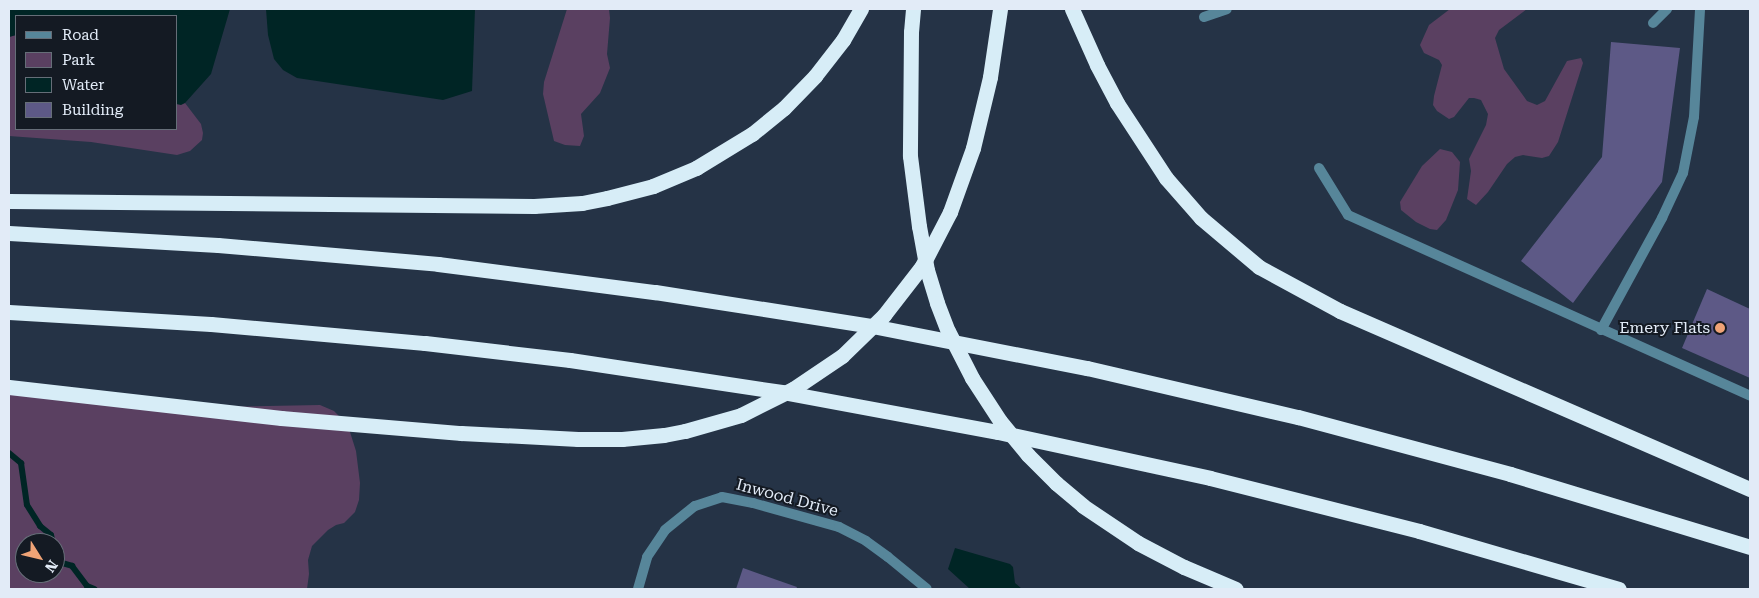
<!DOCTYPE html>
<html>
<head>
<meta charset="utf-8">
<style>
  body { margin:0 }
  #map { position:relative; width:1759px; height:598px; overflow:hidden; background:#253346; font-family:"Roboto Serif",serif }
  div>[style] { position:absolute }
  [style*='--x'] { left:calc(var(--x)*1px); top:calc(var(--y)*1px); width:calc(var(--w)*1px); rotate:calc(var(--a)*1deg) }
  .green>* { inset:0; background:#5a4061 }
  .water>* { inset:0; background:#002525 }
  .stream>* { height:6px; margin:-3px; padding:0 3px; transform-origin:3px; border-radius:3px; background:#002525 }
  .building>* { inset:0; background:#5d5986 }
  .lane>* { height:10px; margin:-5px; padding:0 5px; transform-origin:5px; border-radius:5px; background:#57869a }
  .street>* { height:10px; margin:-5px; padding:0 5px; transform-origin:5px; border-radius:5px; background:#57869a }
  .highway>* { height:15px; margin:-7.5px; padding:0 7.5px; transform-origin:7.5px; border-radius:7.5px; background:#d7edf7 }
  .highway-bridge>* { height:15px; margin:-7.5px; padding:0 7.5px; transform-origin:7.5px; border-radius:7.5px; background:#d7edf7 }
  .dots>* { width:14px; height:14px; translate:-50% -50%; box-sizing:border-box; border:2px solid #141a23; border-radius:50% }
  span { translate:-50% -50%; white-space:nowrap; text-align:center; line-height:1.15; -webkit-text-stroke:4px #141a23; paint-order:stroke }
  .poi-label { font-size:16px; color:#e2ebf7 }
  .right { translate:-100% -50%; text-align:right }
  .street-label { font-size:16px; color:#e2ebf7 }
  .frame { position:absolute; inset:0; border:10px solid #e2ebf7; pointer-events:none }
  .legend { position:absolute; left:15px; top:15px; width:162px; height:115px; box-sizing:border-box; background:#141a23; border:1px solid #666e78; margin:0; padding:6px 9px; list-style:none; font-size:15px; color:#e2ebf7 }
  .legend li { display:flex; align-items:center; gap:10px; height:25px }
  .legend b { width:25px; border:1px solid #666e78 }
  .north { position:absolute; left:15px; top:533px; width:50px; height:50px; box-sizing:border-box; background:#141a23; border:1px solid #666e78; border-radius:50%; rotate:126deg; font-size:14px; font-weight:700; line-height:20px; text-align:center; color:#e2ebf7 }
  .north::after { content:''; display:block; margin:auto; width:18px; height:22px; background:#efa376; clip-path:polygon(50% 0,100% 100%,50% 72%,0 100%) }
</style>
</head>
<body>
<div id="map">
  <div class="green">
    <div style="clip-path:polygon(567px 9px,609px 9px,610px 18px,607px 54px,610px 68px,600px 93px,581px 114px,584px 136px,580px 146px,565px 145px,554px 141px,543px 94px,544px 82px)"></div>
    <div style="clip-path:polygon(1450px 9px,1527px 9px,1499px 30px,1495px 38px,1504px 69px,1527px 101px,1537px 105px,1545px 101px,1567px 61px,1581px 58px,1583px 63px,1558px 142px,1549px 156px,1542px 158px,1523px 155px,1515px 157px,1507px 164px,1488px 192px,1476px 205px,1467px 199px,1471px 171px,1469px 159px,1486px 125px,1488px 114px,1481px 100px,1474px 98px,1469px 98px,1454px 117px,1449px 119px,1437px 111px,1433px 105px,1434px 96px,1442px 65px,1439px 60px,1424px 53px,1420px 45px,1429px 25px)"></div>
    <div style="clip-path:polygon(16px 35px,16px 129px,176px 129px,176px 104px,185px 103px,201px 124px,203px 133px,202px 140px,190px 151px,177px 155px,91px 142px,9px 136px,9px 37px)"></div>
    <div style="clip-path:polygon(1440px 149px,1452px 152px,1460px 162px,1458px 190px,1446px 220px,1437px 230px,1430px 229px,1416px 222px,1401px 210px,1400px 202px,1422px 166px)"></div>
    <div style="clip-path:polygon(evenodd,9px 392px,221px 407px,320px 405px,334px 411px,344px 421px,350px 432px,356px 451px,360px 483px,359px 500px,355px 512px,344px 523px,336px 525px,328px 530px,312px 546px,308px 560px,309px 574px,307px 589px,9px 589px,9px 392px,25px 543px,55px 543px,55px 573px,25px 573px,25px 543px)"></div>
  </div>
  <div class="water">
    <div style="clip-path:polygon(9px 9px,230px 9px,211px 74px,185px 103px,181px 105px,176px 104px,176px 16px,16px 16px,16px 35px,9px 37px)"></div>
    <div style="clip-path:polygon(266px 9px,475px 9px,472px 91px,443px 100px,297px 78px,283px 70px,274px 59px,268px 35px)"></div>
    <div style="clip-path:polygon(955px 548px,1010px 564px,1013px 567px,1015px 583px,1022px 589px,970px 589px,948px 569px)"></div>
  </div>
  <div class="stream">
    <div style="--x:9;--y:453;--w:16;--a:40"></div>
    <div style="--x:21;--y:463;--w:42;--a:81.9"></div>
    <div style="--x:27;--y:505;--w:25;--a:58"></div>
    <div style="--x:40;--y:526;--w:14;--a:39"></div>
    <div style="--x:51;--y:535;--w:8;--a:76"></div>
    <div style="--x:55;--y:561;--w:18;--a:16"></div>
    <div style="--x:72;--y:566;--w:25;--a:53"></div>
    <div style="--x:87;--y:586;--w:8;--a:23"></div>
  </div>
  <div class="building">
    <div style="clip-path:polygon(1611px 42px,1680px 48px,1662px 182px,1573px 303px,1521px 261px,1602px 157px)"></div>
    <div style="clip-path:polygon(1707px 289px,1750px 309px,1750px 378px,1682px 348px)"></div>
    <div style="clip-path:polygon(743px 568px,797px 587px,796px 589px,736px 589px)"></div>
  </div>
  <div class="lane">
    <div style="--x:1204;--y:17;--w:24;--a:-19"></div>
    <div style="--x:1653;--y:23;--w:20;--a:-45"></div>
    <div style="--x:1319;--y:168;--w:55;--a:58.3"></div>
    <div style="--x:1348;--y:215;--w:441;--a:24.2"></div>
    <div style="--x:1601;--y:330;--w:128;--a:-61.4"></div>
    <div style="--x:1662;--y:218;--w:50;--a:-65"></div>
    <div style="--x:1683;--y:173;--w:57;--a:-78.9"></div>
    <div style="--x:1694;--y:117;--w:108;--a:-86.8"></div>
  </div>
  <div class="street">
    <div style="--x:638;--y:589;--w:33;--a:-74"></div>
    <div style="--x:647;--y:557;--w:32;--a:-56"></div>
    <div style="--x:665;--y:530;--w:38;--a:-39"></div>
    <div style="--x:695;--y:506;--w:28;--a:-18"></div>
    <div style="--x:722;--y:497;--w:32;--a:11"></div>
    <div style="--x:753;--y:503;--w:89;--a:15.6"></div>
    <div style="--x:839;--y:527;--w:30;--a:27"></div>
    <div style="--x:866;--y:541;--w:27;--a:36"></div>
    <div style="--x:888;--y:557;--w:50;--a:39.4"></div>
  </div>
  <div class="highway">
    <div style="--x:1072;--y:9;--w:61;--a:65.9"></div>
    <div style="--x:1097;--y:65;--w:43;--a:62.2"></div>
    <div style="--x:1117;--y:103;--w:90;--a:56.8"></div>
    <div style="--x:1166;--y:178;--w:53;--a:48.8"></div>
    <div style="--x:1201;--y:218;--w:76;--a:40.2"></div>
    <div style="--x:1259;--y:267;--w:92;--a:28.5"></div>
    <div style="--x:1340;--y:311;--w:447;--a:23.5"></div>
    <div style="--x:911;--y:32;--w:23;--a:-85"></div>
    <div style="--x:9;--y:201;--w:525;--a:0.55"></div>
    <div style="--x:534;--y:206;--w:48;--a:-3.6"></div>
    <div style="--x:582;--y:203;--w:25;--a:-11"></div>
    <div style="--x:607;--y:198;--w:48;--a:-14.6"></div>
    <div style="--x:653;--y:186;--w:47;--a:-22.7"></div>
    <div style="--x:696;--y:168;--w:66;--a:-31.3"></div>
    <div style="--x:752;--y:134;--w:41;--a:-39.1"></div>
    <div style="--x:784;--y:108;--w:45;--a:-45.9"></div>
    <div style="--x:815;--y:76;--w:46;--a:-52.1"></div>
    <div style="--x:843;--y:40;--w:36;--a:-60"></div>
    <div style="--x:9;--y:233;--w:209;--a:3.3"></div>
    <div style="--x:218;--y:245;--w:221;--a:4.9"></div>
    <div style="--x:438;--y:264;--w:219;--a:7.4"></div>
    <div style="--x:655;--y:292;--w:220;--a:8.9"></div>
    <div style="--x:872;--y:326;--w:219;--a:11.1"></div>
    <div style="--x:1087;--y:368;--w:217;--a:13.1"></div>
    <div style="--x:1298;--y:417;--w:220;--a:15"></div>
    <div style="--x:1510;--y:474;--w:251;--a:16.9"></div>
    <div style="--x:9;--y:312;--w:202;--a:3.4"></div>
    <div style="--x:211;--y:324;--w:215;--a:5.1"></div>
    <div style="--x:425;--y:343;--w:146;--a:6.7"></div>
    <div style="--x:570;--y:360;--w:214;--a:8.6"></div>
    <div style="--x:782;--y:392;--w:220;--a:10.5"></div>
    <div style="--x:998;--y:432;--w:217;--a:12.2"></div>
    <div style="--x:1210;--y:478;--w:216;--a:14.2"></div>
    <div style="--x:1419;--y:531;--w:208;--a:16.2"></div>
  </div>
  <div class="highway-bridge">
    <div style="--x:911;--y:32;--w:124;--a:90.5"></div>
    <div style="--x:910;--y:156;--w:71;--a:82.7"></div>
    <div style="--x:919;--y:226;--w:45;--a:79.7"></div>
    <div style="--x:927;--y:270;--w:34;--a:73"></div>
    <div style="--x:937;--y:303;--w:30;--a:69"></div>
    <div style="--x:948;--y:331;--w:53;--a:62.9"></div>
    <div style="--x:972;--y:378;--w:51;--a:56.9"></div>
    <div style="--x:1000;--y:421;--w:44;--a:50.5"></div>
    <div style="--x:1028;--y:455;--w:40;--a:45"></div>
    <div style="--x:1056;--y:483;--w:35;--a:40"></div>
    <div style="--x:1083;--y:506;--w:66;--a:33.9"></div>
    <div style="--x:1138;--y:543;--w:52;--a:27.6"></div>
    <div style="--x:1184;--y:567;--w:56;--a:22.9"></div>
    <div style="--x:9;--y:387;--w:274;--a:6.5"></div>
    <div style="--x:281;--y:418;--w:181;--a:4.8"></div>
    <div style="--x:461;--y:433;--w:117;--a:2.9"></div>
    <div style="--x:578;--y:439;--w:44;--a:0"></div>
    <div style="--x:622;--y:439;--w:42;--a:-5.4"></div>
    <div style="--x:664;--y:435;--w:21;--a:-11"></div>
    <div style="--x:685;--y:431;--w:58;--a:-15.9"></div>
    <div style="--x:741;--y:415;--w:58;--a:-26.6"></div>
    <div style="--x:793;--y:389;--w:59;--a:-34"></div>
    <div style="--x:842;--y:356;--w:59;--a:-44.3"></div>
    <div style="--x:884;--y:315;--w:62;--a:-52.2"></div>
    <div style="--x:922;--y:266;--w:61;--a:-62.6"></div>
    <div style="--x:950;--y:212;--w:68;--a:-70.2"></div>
    <div style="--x:973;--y:148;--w:73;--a:-76.5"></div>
    <div style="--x:990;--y:77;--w:69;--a:-81.6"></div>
  </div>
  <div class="dots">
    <div style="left:1720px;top:328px;background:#efa376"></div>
  </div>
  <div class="poi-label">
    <span class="right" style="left:1710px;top:328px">Emery Flats</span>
  </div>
  <div class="street-label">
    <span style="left:787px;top:498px;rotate:15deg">Inwood Drive</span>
  </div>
  <div class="frame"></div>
  <ul class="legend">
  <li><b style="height:6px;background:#57869a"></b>Road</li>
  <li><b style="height:14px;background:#5a4061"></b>Park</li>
  <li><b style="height:14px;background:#002525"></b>Water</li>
  <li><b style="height:14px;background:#5d5986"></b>Building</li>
  </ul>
  <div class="north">N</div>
</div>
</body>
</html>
